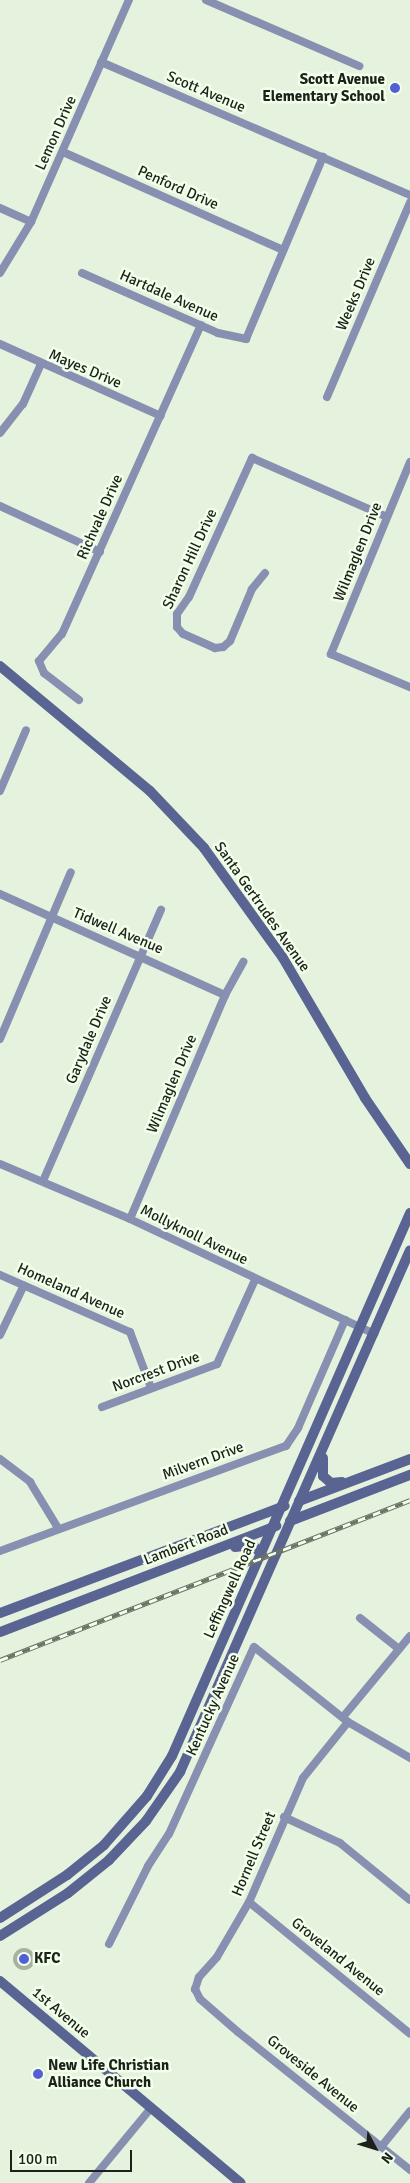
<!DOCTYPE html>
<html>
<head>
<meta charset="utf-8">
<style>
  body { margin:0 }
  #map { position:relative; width:410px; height:2183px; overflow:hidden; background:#e5f2dd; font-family:Signika,sans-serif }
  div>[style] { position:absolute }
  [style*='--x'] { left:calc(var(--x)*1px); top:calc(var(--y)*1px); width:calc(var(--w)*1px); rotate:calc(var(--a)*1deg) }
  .building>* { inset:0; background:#a7b3a0 }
  .round { border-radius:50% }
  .minor>* { height:8px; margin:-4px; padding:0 4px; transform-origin:4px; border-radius:4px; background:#8890b2 }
  .secondary>* { height:10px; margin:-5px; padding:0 5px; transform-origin:5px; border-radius:5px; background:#596493 }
  .rail>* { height:4.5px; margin-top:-2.25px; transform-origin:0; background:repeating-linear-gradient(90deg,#f2ffea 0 8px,#6b7367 0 16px); box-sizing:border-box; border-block:1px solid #6b7367 }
  .dots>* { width:14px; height:14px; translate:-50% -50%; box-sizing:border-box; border:2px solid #f2ffea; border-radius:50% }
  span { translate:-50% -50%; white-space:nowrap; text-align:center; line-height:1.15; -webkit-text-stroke:5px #f2ffea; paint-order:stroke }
  .poi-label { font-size:15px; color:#1c211a; font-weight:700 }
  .right { translate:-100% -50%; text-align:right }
  .left { translate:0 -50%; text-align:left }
  .street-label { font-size:15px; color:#1c211a }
  .north { position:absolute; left:350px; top:2123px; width:50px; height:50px; -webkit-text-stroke:4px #f2ffea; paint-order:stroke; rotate:129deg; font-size:14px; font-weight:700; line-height:20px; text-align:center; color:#1c211a }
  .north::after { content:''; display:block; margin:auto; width:18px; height:22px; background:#1c211a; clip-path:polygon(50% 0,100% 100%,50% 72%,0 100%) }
  .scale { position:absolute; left:10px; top:2150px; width:122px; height:22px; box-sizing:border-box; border:2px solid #1c211a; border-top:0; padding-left:6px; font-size:15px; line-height:18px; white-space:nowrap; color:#1c211a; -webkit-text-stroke:4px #f2ffea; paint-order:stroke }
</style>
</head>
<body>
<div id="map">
  <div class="building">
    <div class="round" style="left:13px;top:1948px;width:22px;height:22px"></div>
  </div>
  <div class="minor">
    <div style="--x:206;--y:0;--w:167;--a:23.3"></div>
    <div style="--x:101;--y:62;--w:336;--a:23.3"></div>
    <div style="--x:63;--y:152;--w:241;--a:24"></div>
    <div style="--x:0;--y:208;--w:34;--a:24"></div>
    <div style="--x:0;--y:273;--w:60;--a:-58.7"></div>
    <div style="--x:31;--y:222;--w:243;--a:-66.2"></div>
    <div style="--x:82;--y:273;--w:149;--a:23.8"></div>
    <div style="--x:218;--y:333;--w:29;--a:12"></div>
    <div style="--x:246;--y:339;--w:198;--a:-67.1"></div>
    <div style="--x:0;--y:344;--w:176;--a:24.1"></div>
    <div style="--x:327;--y:397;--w:212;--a:-66.9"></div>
    <div style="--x:0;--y:433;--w:37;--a:-52"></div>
    <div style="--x:23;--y:404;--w:44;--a:-65.8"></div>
    <div style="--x:410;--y:462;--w:208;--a:112.4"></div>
    <div style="--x:331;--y:654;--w:86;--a:22.7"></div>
    <div style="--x:0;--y:506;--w:110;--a:24.7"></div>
    <div style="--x:265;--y:573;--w:21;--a:129"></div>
    <div style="--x:252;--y:589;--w:56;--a:112.9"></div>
    <div style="--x:230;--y:641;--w:9;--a:139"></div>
    <div style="--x:223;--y:647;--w:8;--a:173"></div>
    <div style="--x:215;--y:648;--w:35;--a:-156"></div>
    <div style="--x:183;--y:634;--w:9;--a:-131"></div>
    <div style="--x:177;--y:627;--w:13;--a:-90"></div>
    <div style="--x:177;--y:614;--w:21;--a:-55"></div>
    <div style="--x:189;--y:597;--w:153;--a:-65.6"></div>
    <div style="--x:252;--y:458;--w:147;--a:23.6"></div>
    <div style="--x:79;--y:700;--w:44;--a:-142.4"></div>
    <div style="--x:44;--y:673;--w:13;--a:-113"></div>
    <div style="--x:39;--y:661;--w:35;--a:-50"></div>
    <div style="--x:62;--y:634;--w:339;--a:-65.8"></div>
    <div style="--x:0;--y:791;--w:66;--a:-66.9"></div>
    <div style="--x:0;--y:894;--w:247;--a:24.2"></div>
    <div style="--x:0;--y:1039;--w:181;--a:-67"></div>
    <div style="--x:0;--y:1164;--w:141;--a:22.9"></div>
    <div style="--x:130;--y:1219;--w:270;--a:25.2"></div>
    <div style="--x:43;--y:1181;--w:296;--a:-66.5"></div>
    <div style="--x:130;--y:1219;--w:243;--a:-67"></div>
    <div style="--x:225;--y:995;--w:38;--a:-61"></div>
    <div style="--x:0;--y:1275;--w:142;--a:23.7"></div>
    <div style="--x:130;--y:1332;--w:60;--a:69.4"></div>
    <div style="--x:0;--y:1335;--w:55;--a:-64.4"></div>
    <div style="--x:102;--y:1407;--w:123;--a:-20.5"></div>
    <div style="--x:217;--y:1364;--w:92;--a:-65.7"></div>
    <div style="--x:0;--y:1459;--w:38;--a:37"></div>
    <div style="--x:30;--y:1482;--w:54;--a:58.7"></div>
    <div style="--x:0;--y:1551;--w:305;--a:-20.2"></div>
    <div style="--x:286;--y:1446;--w:22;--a:-56"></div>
    <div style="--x:298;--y:1428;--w:118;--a:-66.5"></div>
    <div style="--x:360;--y:1618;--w:50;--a:38.5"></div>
    <div style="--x:343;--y:1717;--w:105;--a:-50.4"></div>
    <div style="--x:348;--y:1722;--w:72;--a:128.8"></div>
    <div style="--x:303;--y:1778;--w:135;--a:113.5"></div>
    <div style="--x:249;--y:1902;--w:64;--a:120.2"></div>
    <div style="--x:217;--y:1957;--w:27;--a:132"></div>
    <div style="--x:199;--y:1977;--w:13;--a:108"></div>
    <div style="--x:195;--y:1989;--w:11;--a:63"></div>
    <div style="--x:200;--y:1999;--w:50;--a:41"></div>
    <div style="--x:238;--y:2032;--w:221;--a:38.7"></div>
    <div style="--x:284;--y:1817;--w:62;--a:24.9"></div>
    <div style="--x:340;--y:1843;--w:90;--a:39.2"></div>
    <div style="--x:249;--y:1902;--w:208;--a:39.3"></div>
    <div style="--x:109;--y:1944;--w:87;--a:-63.4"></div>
    <div style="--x:148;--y:1866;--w:38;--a:-57"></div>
    <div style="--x:169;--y:1834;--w:205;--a:-65.6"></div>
    <div style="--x:254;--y:1647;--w:120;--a:38.6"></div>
    <div style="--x:348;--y:1722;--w:72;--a:30.1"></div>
    <div style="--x:381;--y:2147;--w:46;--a:-51.1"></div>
    <div style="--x:89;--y:2183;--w:97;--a:-50.4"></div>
  </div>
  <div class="secondary">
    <div style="--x:0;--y:666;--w:195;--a:39.8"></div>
    <div style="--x:150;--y:791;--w:79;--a:46.5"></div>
    <div style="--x:204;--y:848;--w:135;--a:54.3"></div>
    <div style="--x:283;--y:958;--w:162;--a:59.6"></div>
    <div style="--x:365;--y:1098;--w:80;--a:55.7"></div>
    <div style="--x:323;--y:1458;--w:18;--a:90"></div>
    <div style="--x:323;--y:1476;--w:11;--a:41"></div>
    <div style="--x:331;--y:1483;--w:11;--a:-5"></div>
    <div style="--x:299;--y:1501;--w:119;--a:-20.7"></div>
    <div style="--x:290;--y:1521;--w:129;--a:-21"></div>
    <div style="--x:235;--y:1547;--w:18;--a:-6"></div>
    <div style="--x:253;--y:1545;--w:13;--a:48"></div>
    <div style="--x:0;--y:1613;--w:304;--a:-20.6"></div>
    <div style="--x:0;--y:1632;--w:296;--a:-21"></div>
    <div style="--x:0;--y:1918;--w:80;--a:-32.7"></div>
    <div style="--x:67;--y:1875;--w:48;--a:-39"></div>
    <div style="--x:104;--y:1845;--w:65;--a:-48.7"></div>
    <div style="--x:147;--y:1796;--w:47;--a:-58"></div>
    <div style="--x:172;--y:1756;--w:593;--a:-66.33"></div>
    <div style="--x:0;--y:1936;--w:80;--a:-32.3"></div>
    <div style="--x:68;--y:1893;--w:53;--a:-38.8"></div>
    <div style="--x:109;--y:1860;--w:54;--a:-46.5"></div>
    <div style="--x:146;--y:1821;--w:60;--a:-55.2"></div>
    <div style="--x:180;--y:1772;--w:570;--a:-66.22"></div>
    <div style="--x:0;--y:1981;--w:314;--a:40"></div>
  </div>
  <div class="rail">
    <div style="--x:0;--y:1660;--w:440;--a:-21.3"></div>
  </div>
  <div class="dots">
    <div style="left:395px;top:88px;background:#535fd6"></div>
    <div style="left:24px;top:1959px;background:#535fd6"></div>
    <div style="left:38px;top:2074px;background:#535fd6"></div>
  </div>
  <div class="poi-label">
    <span class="right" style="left:385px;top:88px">Scott Avenue<br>Elementary School</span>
    <span class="left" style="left:34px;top:1959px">KFC</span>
    <span class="left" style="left:48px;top:2074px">New Life Christian<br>Alliance Church</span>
  </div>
  <div class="street-label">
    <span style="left:206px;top:92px;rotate:23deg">Scott Avenue</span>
    <span style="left:56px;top:133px;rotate:-66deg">Lemon Drive</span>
    <span style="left:178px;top:188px;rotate:24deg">Penford Drive</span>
    <span style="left:356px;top:294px;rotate:-67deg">Weeks Drive</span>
    <span style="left:169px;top:296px;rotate:24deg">Hartdale Avenue</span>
    <span style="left:85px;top:369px;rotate:23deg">Mayes Drive</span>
    <span style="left:100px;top:517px;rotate:-66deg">Richvale Drive</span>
    <span style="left:358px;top:552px;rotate:-68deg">Wilmaglen Drive</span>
    <span style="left:190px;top:559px;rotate:-65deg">Sharon Hill Drive</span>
    <span style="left:262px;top:907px;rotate:55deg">Santa Gertrudes Avenue</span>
    <span style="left:118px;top:931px;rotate:23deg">Tidwell Avenue</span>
    <span style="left:89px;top:1040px;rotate:-67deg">Garydale Drive</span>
    <span style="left:172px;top:1084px;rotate:-67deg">Wilmaglen Drive</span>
    <span style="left:194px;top:1235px;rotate:26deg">Mollyknoll Avenue</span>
    <span style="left:71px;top:1291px;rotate:24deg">Homeland Avenue</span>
    <span style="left:156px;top:1372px;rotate:-20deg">Norcrest Drive</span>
    <span style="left:203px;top:1461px;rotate:-20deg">Milvern Drive</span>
    <span style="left:186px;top:1545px;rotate:-21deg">Lambert Road</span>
    <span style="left:230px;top:1589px;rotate:-66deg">Leffingwell Road</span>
    <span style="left:213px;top:1705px;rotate:-66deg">Kentucky Avenue</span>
    <span style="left:254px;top:1854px;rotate:-67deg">Hornell Street</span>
    <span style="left:338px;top:1957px;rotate:39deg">Groveland Avenue</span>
    <span style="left:61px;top:2013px;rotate:40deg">1st Avenue</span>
    <span style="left:313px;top:2074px;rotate:39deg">Groveside Avenue</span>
  </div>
  <div class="north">N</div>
  <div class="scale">100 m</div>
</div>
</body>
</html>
